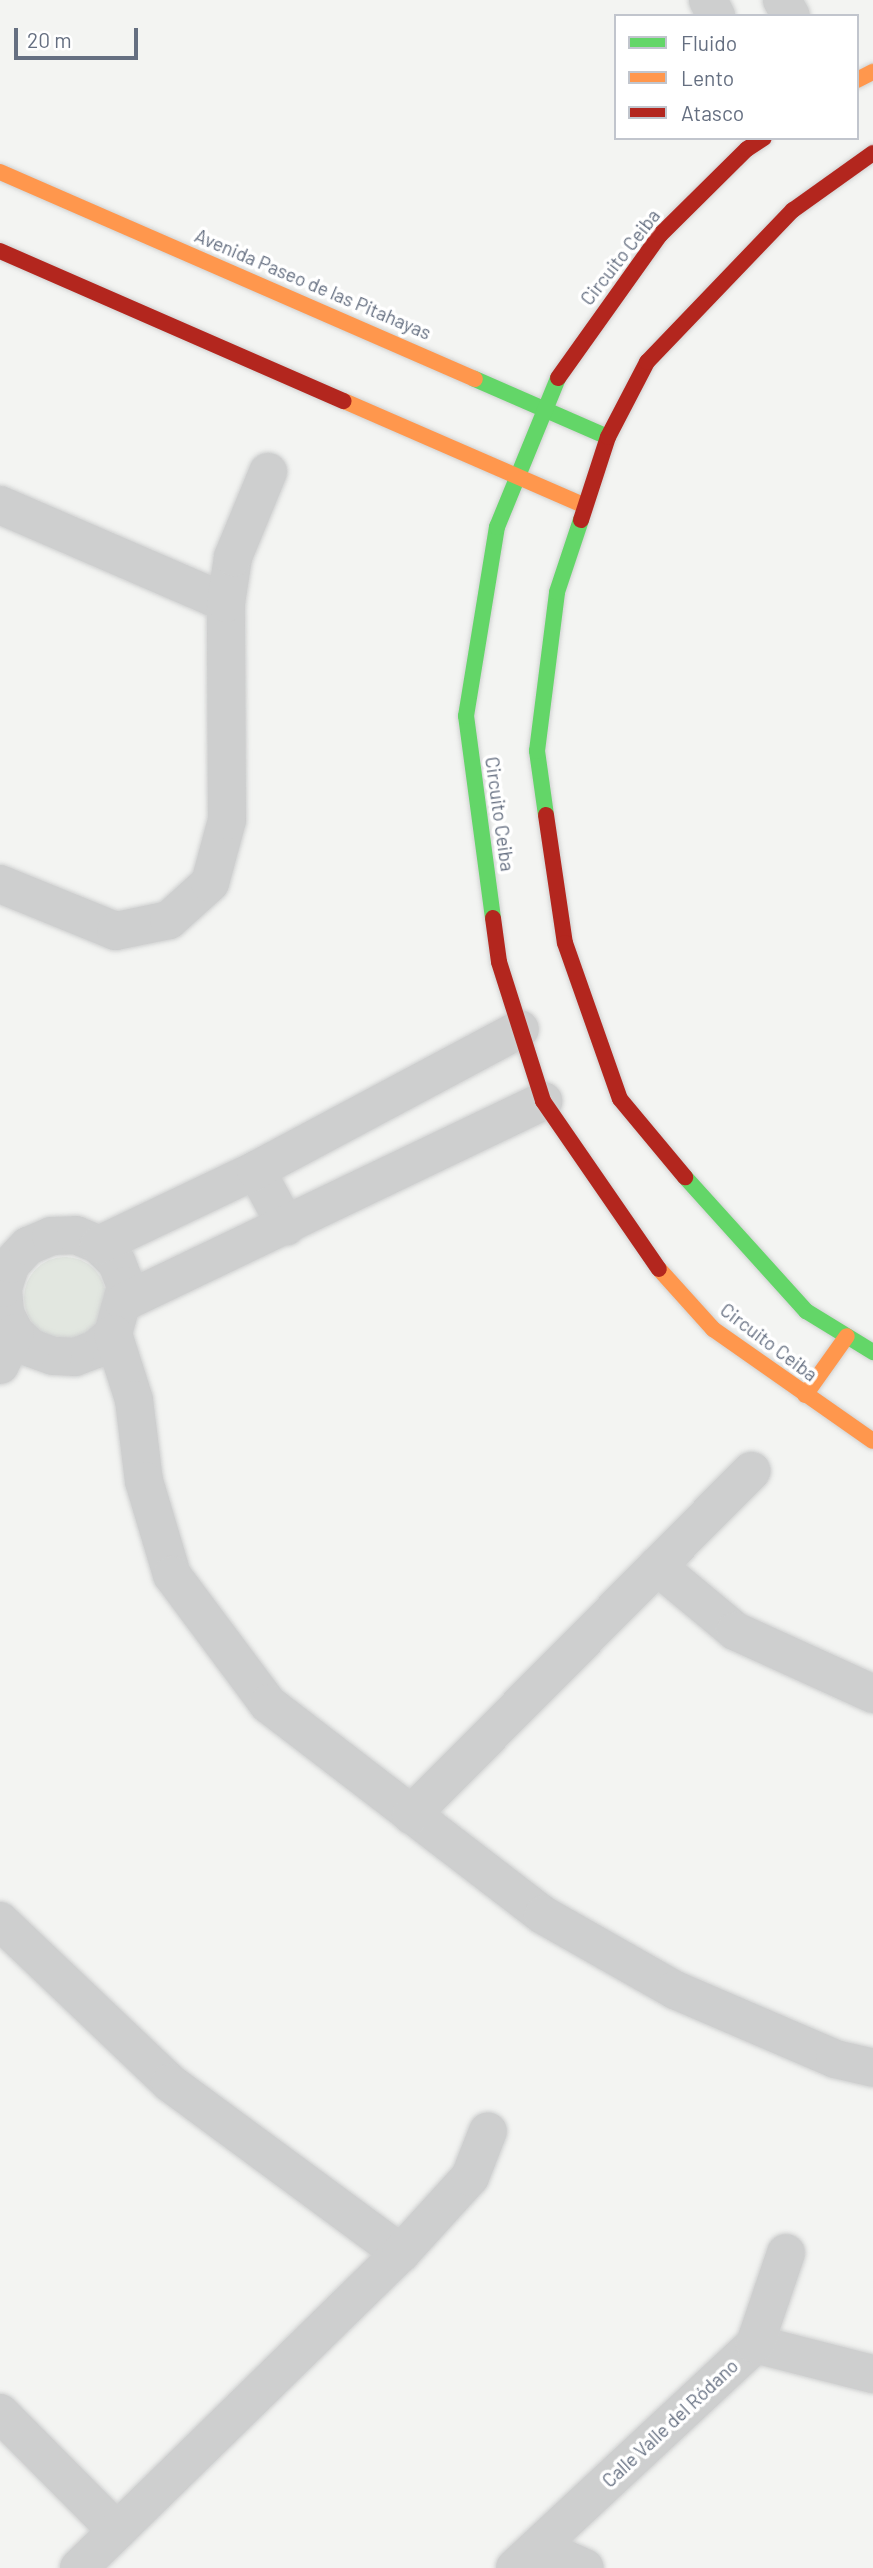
<!DOCTYPE html>
<html>
<head>
<meta charset="utf-8">
<style>
  body { margin:0 }
  #map { position:relative; width:873px; height:2568px; overflow:hidden; background:#f3f4f2; font-family:Barlow,sans-serif }
  div>[style] { position:absolute }
  [style*='--x'] { left:calc(var(--x)*1px); top:calc(var(--y)*1px); width:calc(var(--w)*1px); rotate:calc(var(--a)*1deg) }
  .green>* { inset:0; background:#e2e7e0 }
  .round { border-radius:50% }
  .roads { filter:drop-shadow(0 0 2px #d0d1d1) drop-shadow(0 0 2px #d0d1d1) }
  .street>* { height:38px; margin:-19px; padding:0 19px; transform-origin:19px; border-radius:19px; background:#cecfcf }
  .fast>* { height:16px; margin:-8px; padding:0 8px; transform-origin:8px; border-radius:8px; background:#63d668 }
  .slow>* { height:16px; margin:-8px; padding:0 8px; transform-origin:8px; border-radius:8px; background:#ff974d }
  .jam>* { height:16px; margin:-8px; padding:0 8px; transform-origin:8px; border-radius:8px; background:#b3261e }
  span { translate:-50% -50%; white-space:nowrap; text-align:center; line-height:1.15; -webkit-text-stroke:7px #fff; paint-order:stroke }
  .street-label { font-size:19px; color:#656f81 }
  .legend { position:absolute; left:614px; top:14px; width:245px; height:126px; box-sizing:border-box; background:#fff; border:2px solid #c1c5cd; margin:0; padding:9px 12px; list-style:none; font-size:21px; color:#656f81 }
  .legend li { display:flex; align-items:center; gap:14px; height:35px }
  .legend b { width:35px; border:2px solid #c1c5cd }
  .scale { position:absolute; left:14px; top:28px; width:124px; height:32px; box-sizing:border-box; border:4px solid #656f81; border-top:0; padding-left:9px; font-size:21px; line-height:24px; white-space:nowrap; color:#656f81; -webkit-text-stroke:5px #fff; paint-order:stroke }
</style>
</head>
<body>
<div id="map">
  <div class="green">
    <div class="round" style="left:24px;top:1257px;width:82px;height:82px"></div>
  </div>
  <div class="roads">
    <div class="street">
      <div style="--x:708;--y:0;--w:18;--a:63"></div>
      <div style="--x:782;--y:0;--w:18;--a:61"></div>
      <div style="--x:0;--y:505;--w:246;--a:23.4"></div>
      <div style="--x:0;--y:884;--w:125;--a:22.1"></div>
      <div style="--x:116;--y:931;--w:54;--a:-11.7"></div>
      <div style="--x:169;--y:920;--w:55;--a:-42.1"></div>
      <div style="--x:210;--y:883;--w:65;--a:-74.9"></div>
      <div style="--x:227;--y:820;--w:217;--a:-90.3"></div>
      <div style="--x:226;--y:603;--w:47;--a:-81.3"></div>
      <div style="--x:233;--y:557;--w:92;--a:-67.6"></div>
      <div style="--x:256;--y:1170;--w:64;--a:61.8"></div>
      <div style="--x:99;--y:1245;--w:25;--a:45"></div>
      <div style="--x:117;--y:1263;--w:25;--a:69"></div>
      <div style="--x:126;--y:1286;--w:50;--a:105.2"></div>
      <div style="--x:113;--y:1334;--w:23;--a:139"></div>
      <div style="--x:96;--y:1349;--w:22;--a:159"></div>
      <div style="--x:75;--y:1357;--w:22;--a:-177"></div>
      <div style="--x:53;--y:1356;--w:23;--a:-160"></div>
      <div style="--x:31;--y:1348;--w:22;--a:-137"></div>
      <div style="--x:15;--y:1333;--w:22;--a:-117"></div>
      <div style="--x:5;--y:1313;--w:25;--a:-95"></div>
      <div style="--x:3;--y:1288;--w:25;--a:-72"></div>
      <div style="--x:11;--y:1264;--w:25;--a:-47"></div>
      <div style="--x:28;--y:1246;--w:25;--a:-23"></div>
      <div style="--x:51;--y:1236;--w:25;--a:-2"></div>
      <div style="--x:76;--y:1235;--w:25;--a:23"></div>
      <div style="--x:99;--y:1245;--w:174;--a:-25.5"></div>
      <div style="--x:256;--y:1170;--w:299;--a:-28.1"></div>
      <div style="--x:124;--y:1302;--w:465;--a:-25.6"></div>
      <div style="--x:113;--y:1334;--w:69;--a:72.3"></div>
      <div style="--x:134;--y:1400;--w:82;--a:83"></div>
      <div style="--x:144;--y:1481;--w:98;--a:73.4"></div>
      <div style="--x:172;--y:1575;--w:161;--a:53.3"></div>
      <div style="--x:268;--y:1704;--w:347;--a:37.5"></div>
      <div style="--x:543;--y:1915;--w:152;--a:29.6"></div>
      <div style="--x:675;--y:1990;--w:174;--a:23.3"></div>
      <div style="--x:835;--y:2059;--w:39;--a:13"></div>
      <div style="--x:0;--y:1365;--w:35;--a:-65"></div>
      <div style="--x:657;--y:1566;--w:102;--a:39.8"></div>
      <div style="--x:735;--y:1631;--w:152;--a:24.5"></div>
      <div style="--x:411;--y:1815;--w:484;--a:-45.3"></div>
      <div style="--x:0;--y:1921;--w:235;--a:43.6"></div>
      <div style="--x:170;--y:2083;--w:287;--a:36.4"></div>
      <div style="--x:755;--y:2344;--w:122;--a:14.3"></div>
      <div style="--x:0;--y:2413;--w:166;--a:45.2"></div>
      <div style="--x:538;--y:2547;--w:51;--a:24.1"></div>
      <div style="--x:79;--y:2568;--w:450;--a:-44.4"></div>
      <div style="--x:401;--y:2253;--w:103;--a:-47.8"></div>
      <div style="--x:470;--y:2177;--w:49;--a:-68.6"></div>
      <div style="--x:515;--y:2568;--w:328;--a:-43"></div>
      <div style="--x:755;--y:2344;--w:96;--a:-71.2"></div>
    </div>
    <div class="fast">
      <div style="--x:475;--y:379;--w:145;--a:23.6"></div>
      <div style="--x:546;--y:815;--w:65;--a:-98"></div>
      <div style="--x:537;--y:751;--w:160;--a:-82.8"></div>
      <div style="--x:557;--y:592;--w:76;--a:-71.6"></div>
      <div style="--x:493;--y:918;--w:204;--a:-97.6"></div>
      <div style="--x:466;--y:716;--w:192;--a:-80.7"></div>
      <div style="--x:497;--y:527;--w:161;--a:-67.7"></div>
      <div style="--x:685;--y:1177;--w:181;--a:47.9"></div>
      <div style="--x:806;--y:1311;--w:79;--a:31.5"></div>
    </div>
    <div class="slow">
      <div style="--x:857;--y:80;--w:18;--a:-27"></div>
      <div style="--x:0;--y:172;--w:518;--a:23.55"></div>
      <div style="--x:344;--y:401;--w:261;--a:23.5"></div>
      <div style="--x:659;--y:1269;--w:81;--a:48"></div>
      <div style="--x:713;--y:1329;--w:195;--a:35"></div>
      <div style="--x:805;--y:1395;--w:72;--a:-54.6"></div>
    </div>
    <div class="jam">
      <div style="--x:0;--y:251;--w:375;--a:23.6"></div>
      <div style="--x:558;--y:378;--w:176;--a:-54.5"></div>
      <div style="--x:660;--y:235;--w:122;--a:-44.7"></div>
      <div style="--x:747;--y:149;--w:20;--a:-33"></div>
      <div style="--x:581;--y:520;--w:87;--a:-72"></div>
      <div style="--x:608;--y:437;--w:85;--a:-62.5"></div>
      <div style="--x:647;--y:362;--w:211;--a:-46.2"></div>
      <div style="--x:793;--y:210;--w:98;--a:-35.5"></div>
      <div style="--x:546;--y:815;--w:129;--a:81.6"></div>
      <div style="--x:565;--y:943;--w:165;--a:70.6"></div>
      <div style="--x:620;--y:1099;--w:102;--a:50.2"></div>
      <div style="--x:493;--y:918;--w:44;--a:82.2"></div>
      <div style="--x:499;--y:962;--w:146;--a:72.4"></div>
      <div style="--x:543;--y:1101;--w:204;--a:55.4"></div>
    </div>
  </div>
  <div class="street-label">
    <span style="left:620px;top:257px;rotate:-52deg">Circuito Ceiba</span>
    <span style="left:313px;top:284px;rotate:23deg">Avenida Paseo de las Pitahayas</span>
    <span style="left:500px;top:814px;rotate:82deg">Circuito Ceiba</span>
    <span style="left:769px;top:1342px;rotate:37deg">Circuito Ceiba</span>
    <span style="left:670px;top:2423px;rotate:-43deg">Calle Valle del Ródano</span>
  </div>
  <ul class="legend">
  <li><b style="height:9px;background:#63d668"></b>Fluido</li>
  <li><b style="height:9px;background:#ff974d"></b>Lento</li>
  <li><b style="height:9px;background:#b3261e"></b>Atasco</li>
  </ul>
  <div class="scale">20 m</div>
</div>
</body>
</html>
